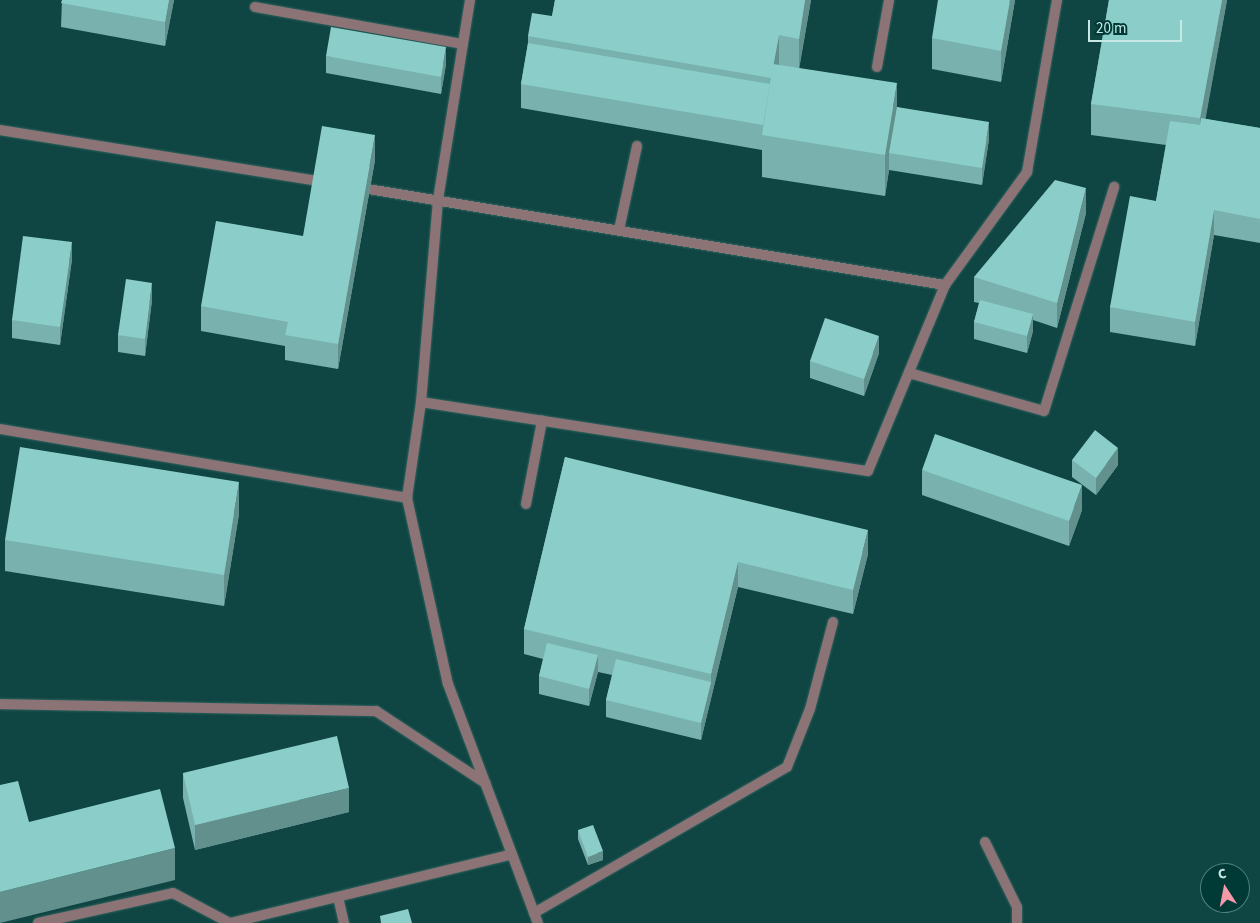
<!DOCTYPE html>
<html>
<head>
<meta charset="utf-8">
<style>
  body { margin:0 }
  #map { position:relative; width:1260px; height:923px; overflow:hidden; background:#0f4542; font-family:"Source Sans 3",sans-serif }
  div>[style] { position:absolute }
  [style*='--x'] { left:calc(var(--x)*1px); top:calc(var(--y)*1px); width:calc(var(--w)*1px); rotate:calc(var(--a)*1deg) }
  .roads { filter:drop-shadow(0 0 1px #30625f) drop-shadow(0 0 1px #30625f) }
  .service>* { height:10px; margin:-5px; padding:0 5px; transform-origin:5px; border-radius:5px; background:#8c7376 }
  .wall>* { inset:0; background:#78b1ad }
  .shaded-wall>* { inset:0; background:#61908d }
  .building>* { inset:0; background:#8bcec9 }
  span { translate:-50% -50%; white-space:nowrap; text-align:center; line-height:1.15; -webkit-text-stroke:5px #003a37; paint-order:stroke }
  .north { position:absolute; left:1200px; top:863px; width:50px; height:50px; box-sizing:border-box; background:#003a37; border:1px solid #50807d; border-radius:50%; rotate:349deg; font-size:14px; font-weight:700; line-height:20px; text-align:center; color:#c7e8e5 }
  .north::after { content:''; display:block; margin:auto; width:18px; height:22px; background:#f39aa8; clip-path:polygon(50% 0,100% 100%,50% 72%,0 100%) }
  .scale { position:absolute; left:1088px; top:20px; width:94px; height:22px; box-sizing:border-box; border:2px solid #c7e8e5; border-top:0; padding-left:6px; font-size:15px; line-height:18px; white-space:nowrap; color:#c7e8e5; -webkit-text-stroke:4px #003a37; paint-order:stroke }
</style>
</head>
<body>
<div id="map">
  <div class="roads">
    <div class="service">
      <div style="--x:470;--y:0;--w:203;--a:99.1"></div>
      <div style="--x:438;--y:200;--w:203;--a:94.8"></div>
      <div style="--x:421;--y:402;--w:97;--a:98.3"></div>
      <div style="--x:407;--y:498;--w:190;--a:77.6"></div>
      <div style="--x:448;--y:684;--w:255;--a:69.4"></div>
      <div style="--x:255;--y:7;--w:211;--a:10.1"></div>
      <div style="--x:877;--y:67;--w:68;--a:-79.8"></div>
      <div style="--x:0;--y:130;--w:329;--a:9.1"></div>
      <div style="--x:356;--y:187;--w:597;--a:9.45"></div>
      <div style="--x:619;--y:230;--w:86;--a:-77.9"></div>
      <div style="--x:909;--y:373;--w:140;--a:15.7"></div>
      <div style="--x:1044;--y:411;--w:235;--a:-72.6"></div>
      <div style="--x:421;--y:402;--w:452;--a:8.8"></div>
      <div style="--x:868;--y:471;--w:201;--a:-67.5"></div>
      <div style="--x:945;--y:285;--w:140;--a:-54"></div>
      <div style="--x:1027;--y:172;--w:175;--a:-80.1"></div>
      <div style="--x:0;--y:429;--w:413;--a:9.6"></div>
      <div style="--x:526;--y:504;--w:85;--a:-79.1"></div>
      <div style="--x:0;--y:704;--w:376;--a:1.1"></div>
      <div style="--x:376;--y:711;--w:131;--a:33.4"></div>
      <div style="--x:985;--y:842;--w:72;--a:63.8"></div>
      <div style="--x:1017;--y:907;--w:16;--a:90"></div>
      <div style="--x:338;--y:897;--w:27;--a:77"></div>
      <div style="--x:534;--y:913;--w:292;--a:-30"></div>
      <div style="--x:787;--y:767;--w:62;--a:-68.4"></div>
      <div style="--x:810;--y:709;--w:90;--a:-75.2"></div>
      <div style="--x:38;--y:923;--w:138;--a:-12.5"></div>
      <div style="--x:173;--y:893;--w:64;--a:27.8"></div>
      <div style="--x:230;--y:923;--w:290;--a:-13.7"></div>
    </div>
  </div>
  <div class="wall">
    <div style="clip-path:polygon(62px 0,174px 0,165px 46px,61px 27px)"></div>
    <div style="clip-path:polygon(555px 0,811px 0,799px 68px,897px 107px,989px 139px,982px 185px,889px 170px,885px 196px,762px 177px,762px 150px,521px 108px,521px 84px,528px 43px,528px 36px,552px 16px)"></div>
    <div style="clip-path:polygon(1015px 0,1001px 82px,932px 69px,932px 38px)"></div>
    <div style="clip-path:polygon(1109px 0,1227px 0,1205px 119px,1260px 128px,1260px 243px,1214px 235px,1195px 346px,1110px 332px,1110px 307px,1156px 201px,1166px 145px,1091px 135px,1091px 104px)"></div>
    <div style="clip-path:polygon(326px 56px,446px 64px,441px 94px,326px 73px)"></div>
    <div style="clip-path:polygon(375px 160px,338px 369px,285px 360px,285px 346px,201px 331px,201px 306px,303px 236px)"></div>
    <div style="clip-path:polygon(1086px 213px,1057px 328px,1033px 320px,1033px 331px,1027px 353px,974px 339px,974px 322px,979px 303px,974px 302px,974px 277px)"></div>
    <div style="clip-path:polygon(72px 259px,60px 345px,12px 338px,12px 320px)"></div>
    <div style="clip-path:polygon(152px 300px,145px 356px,118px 352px,118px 335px)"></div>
    <div style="clip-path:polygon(879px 353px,864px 396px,810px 378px,810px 361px)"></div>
    <div style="clip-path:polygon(565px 457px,868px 554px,853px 614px,738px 587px,701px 740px,606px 717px,606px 700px,612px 675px,598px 672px,589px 706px,539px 694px,539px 676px,543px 659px,524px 654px,524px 629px)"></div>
    <div style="clip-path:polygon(1072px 460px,1118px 465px,1096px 495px,1072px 477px)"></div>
    <div style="clip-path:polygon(922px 470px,1082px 510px,1069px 546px,922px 495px)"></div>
    <div style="clip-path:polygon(239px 514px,224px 606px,5px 571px,5px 540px)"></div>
    <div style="clip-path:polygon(183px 773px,349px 812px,195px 850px,183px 798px)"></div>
    <div style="clip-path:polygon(578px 830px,603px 860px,588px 865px,578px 839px)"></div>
  </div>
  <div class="shaded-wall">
    <div style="clip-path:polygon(169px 0,174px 0,165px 46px,165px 22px)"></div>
    <div style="clip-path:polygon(805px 0,811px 0,799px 70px,799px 39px)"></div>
    <div style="clip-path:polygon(1010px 0,1015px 0,1001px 82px,1001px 51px)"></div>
    <div style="clip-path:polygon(1222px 0,1227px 0,1200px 150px,1200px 118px)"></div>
    <div style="clip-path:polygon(779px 35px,779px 66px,771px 78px)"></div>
    <div style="clip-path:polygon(446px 47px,446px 64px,441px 94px,441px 77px)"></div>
    <div style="clip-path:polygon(897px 83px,897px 124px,889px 153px,889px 170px,885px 196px,885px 155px)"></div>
    <div style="clip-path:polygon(989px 122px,989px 139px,982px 185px,982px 168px)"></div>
    <div style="clip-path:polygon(375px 135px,375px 160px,338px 369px,338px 344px)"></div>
    <div style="clip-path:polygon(1086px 188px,1086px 213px,1057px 328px,1057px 303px)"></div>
    <div style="clip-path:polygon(1214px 210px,1214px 235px,1195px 346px,1195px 322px)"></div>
    <div style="clip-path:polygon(72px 242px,72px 259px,60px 345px,60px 327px)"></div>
    <div style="clip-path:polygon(152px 283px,152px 300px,145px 356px,145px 339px)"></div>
    <div style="clip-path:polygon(1033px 314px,1033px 331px,1027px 353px,1027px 336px)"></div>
    <div style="clip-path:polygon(879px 336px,879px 353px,864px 396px,864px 379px)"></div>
    <div style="clip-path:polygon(1118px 448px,1118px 465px,1096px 495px,1096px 478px)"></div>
    <div style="clip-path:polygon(239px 482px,239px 514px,224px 606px,224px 575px)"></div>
    <div style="clip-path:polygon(1082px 485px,1082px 510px,1069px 546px,1069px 521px)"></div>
    <div style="clip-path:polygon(868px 530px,868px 554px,853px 614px,853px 590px)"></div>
    <div style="clip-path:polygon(738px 562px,738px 587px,701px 740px,701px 723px,711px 682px,711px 674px)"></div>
    <div style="clip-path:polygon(598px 655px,598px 672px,589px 706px,589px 689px)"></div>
    <div style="clip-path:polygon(349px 788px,349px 812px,195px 850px,195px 825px)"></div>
    <div style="clip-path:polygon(175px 848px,175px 880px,0 923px,0 892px)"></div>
    <div style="clip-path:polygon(603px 851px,603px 860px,588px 865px,588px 857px)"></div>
  </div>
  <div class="building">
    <div style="clip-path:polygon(62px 0,169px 0,165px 22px,61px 3px)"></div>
    <div style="clip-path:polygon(555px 0,805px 0,799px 39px,779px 35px,771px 78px,528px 36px,532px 13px,552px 16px)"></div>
    <div style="clip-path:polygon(938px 0,1010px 0,1001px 51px,932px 38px)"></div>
    <div style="clip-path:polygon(1109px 0,1222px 0,1200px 118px,1091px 104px)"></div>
    <div style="clip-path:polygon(331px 27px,446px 47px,441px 77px,326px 56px)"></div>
    <div style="clip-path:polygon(528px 43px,770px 84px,763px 125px,521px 84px)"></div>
    <div style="clip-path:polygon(773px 64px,897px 83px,885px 155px,762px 135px)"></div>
    <div style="clip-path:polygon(897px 107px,989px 122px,982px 168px,889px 153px)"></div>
    <div style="clip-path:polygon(1201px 118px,1260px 128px,1260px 219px,1214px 210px,1195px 322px,1110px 307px,1130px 196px,1156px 201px,1170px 121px,1200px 125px)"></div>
    <div style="clip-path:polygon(322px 126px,375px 135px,338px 344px,285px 335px,288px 322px,201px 306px,216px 221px,303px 236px)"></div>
    <div style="clip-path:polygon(1055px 180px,1086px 188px,1057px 303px,974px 277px)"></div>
    <div style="clip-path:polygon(23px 236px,72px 242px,60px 327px,12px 320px)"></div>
    <div style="clip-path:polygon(126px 279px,152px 283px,145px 339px,118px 335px)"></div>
    <div style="clip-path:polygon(980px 300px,1033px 314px,1027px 336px,974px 322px)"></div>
    <div style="clip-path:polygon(825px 318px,879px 336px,864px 379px,810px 361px)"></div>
    <div style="clip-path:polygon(1095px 430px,1118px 448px,1096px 478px,1072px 460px)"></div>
    <div style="clip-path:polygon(935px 434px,1082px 485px,1069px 521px,922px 470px)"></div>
    <div style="clip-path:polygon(20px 447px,239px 482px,224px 575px,5px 540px)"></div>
    <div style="clip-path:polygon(565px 457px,868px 530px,853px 590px,738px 562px,711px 674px,524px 629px)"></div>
    <div style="clip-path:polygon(547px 643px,598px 655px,589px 689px,539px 676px)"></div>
    <div style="clip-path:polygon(616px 659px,711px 682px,701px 723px,606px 700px)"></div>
    <div style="clip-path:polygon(337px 736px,349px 788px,195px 825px,183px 773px)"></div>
    <div style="clip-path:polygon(18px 781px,29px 822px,160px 789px,175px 848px,0 892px,0 785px)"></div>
    <div style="clip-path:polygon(593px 825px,603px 851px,588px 857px,578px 830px)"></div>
    <div style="clip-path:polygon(408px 909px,412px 923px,381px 923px,380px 916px)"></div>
  </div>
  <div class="north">С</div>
  <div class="scale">20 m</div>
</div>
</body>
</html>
